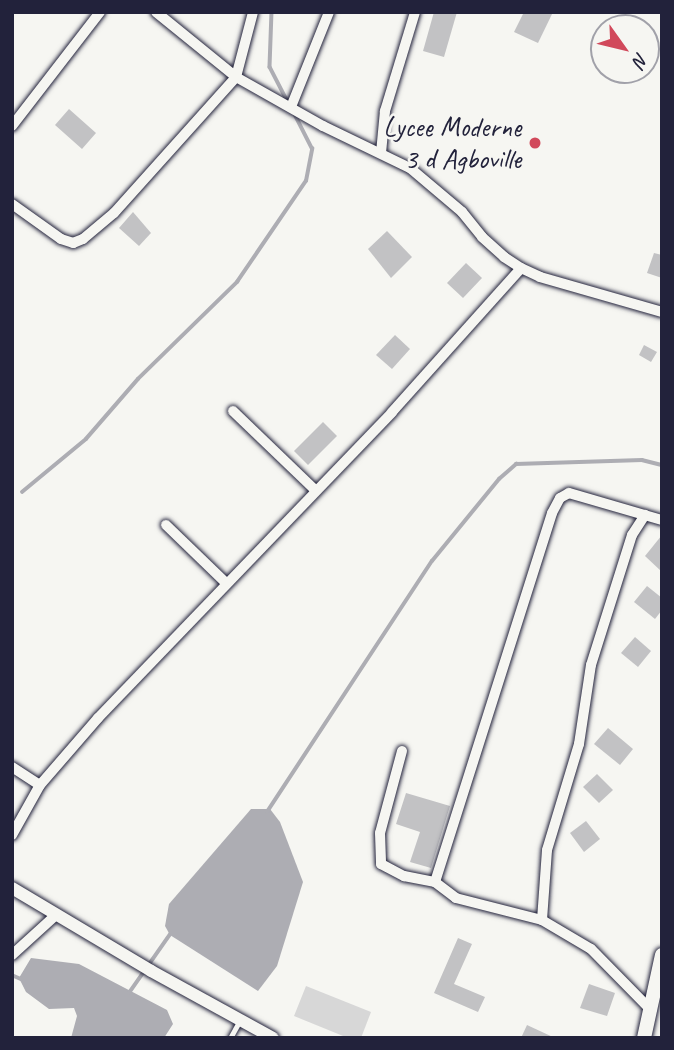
<!DOCTYPE html>
<html>
<head>
<meta charset="utf-8">
<style>
  body { margin:0 }
  #map { position:relative; width:674px; height:1050px; overflow:hidden; background:#f6f6f2; font-family:Caveat,sans-serif }
  div>[style] { position:absolute }
  [style*='--x'] { left:calc(var(--x)*1px); top:calc(var(--y)*1px); width:calc(var(--w)*1px); rotate:calc(var(--a)*1deg) }
  .green>* { inset:0; background:#d7d7d7 }
  .water>* { inset:0; background:#adadb3 }
  .stream>* { height:3.5px; margin:-1.75px; padding:0 1.75px; transform-origin:1.75px; border-radius:1.75px; background:#adadb3 }
  .building>* { inset:0; background:#c2c2c4 }
  .roads { filter:drop-shadow(0 0 2px #22223b) drop-shadow(0 0 2px #22223b) }
  .service>* { height:5px; margin:-2.5px; padding:0 2.5px; transform-origin:2.5px; border-radius:2.5px; background:#f6f6f2 }
  .minor>* { height:10px; margin:-5px; padding:0 5px; transform-origin:5px; border-radius:5px; background:#f6f6f2 }
  .tertiary>* { height:12px; margin:-6px; padding:0 6px; transform-origin:6px; border-radius:6px; background:#f6f6f2 }
  .secondary>* { height:14px; margin:-7px; padding:0 7px; transform-origin:7px; border-radius:7px; background:#f6f6f2 }
  .dots>* { width:19px; height:19px; translate:-50% -50%; box-sizing:border-box; border:4px solid #f6f6f2; border-radius:50% }
  span { translate:-50% -50%; white-space:nowrap; text-align:center; line-height:1.15; -webkit-text-stroke:5px #f6f6f2; paint-order:stroke }
  .poi-label { font-size:28px; color:#22223b }
  .right { translate:-100% -50%; text-align:right }
  .frame { position:absolute; inset:0; border:14px solid #22223b; pointer-events:none }
  .north { position:absolute; left:590px; top:14px; width:70px; height:70px; box-sizing:border-box; background:#f6f6f2; border:2px solid #a1a1a9; border-radius:50%; rotate:124deg; font-size:19px; font-weight:700; line-height:28px; text-align:center; color:#22223b }
  .north::after { content:''; display:block; margin:auto; width:24px; height:32px; background:#d1495b; clip-path:polygon(50% 0,100% 100%,50% 72%,0 100%) }
</style>
</head>
<body>
<div id="map">
  <div class="green">
    <div style="clip-path:polygon(306px 986px,371px 1012px,361px 1038px,348px 1038px,294px 1016px)"></div>
  </div>
  <div class="water">
    <div style="clip-path:polygon(251px 809px,270px 809px,280px 822px,303px 882px,277px 966px,258px 991px,170px 935px,165px 926px,169px 904px)"></div>
    <div style="clip-path:polygon(31px 958px,79px 964px,167px 1010px,173px 1024px,164px 1038px,71px 1038px,77px 1016px,74px 1008px,49px 1009px,26px 992px,19px 978px)"></div>
  </div>
  <div class="stream">
    <div style="--x:272;--y:12;--w:55;--a:92.1"></div>
    <div style="--x:270;--y:67;--w:42;--a:62.8"></div>
    <div style="--x:22;--y:492;--w:83;--a:-39.6"></div>
    <div style="--x:86;--y:439;--w:79;--a:-49.1"></div>
    <div style="--x:138;--y:379;--w:139;--a:-44.4"></div>
    <div style="--x:237;--y:282;--w:122;--a:-55.7"></div>
    <div style="--x:306;--y:181;--w:33;--a:-79"></div>
    <div style="--x:312;--y:149;--w:39;--a:-117"></div>
    <div style="--x:267;--y:812;--w:300;--a:-56.7"></div>
    <div style="--x:432;--y:561;--w:106;--a:-50.7"></div>
    <div style="--x:499;--y:479;--w:23;--a:-41"></div>
    <div style="--x:516;--y:464;--w:126;--a:-1.8"></div>
    <div style="--x:642;--y:460;--w:21;--a:14"></div>
    <div style="--x:12;--y:975;--w:10;--a:24"></div>
    <div style="--x:129;--y:993;--w:73;--a:-55"></div>
  </div>
  <div class="building">
    <div style="clip-path:polygon(434px 12px,457px 12px,444px 57px,423px 51px)"></div>
    <div style="clip-path:polygon(524px 12px,553px 12px,538px 43px,514px 32px)"></div>
    <div style="clip-path:polygon(69px 109px,96px 133px,82px 149px,55px 125px)"></div>
    <div style="clip-path:polygon(133px 212px,151px 233px,139px 246px,119px 228px)"></div>
    <div style="clip-path:polygon(387px 231px,412px 257px,391px 278px,368px 249px)"></div>
    <div style="clip-path:polygon(654px 253px,662px 255px,662px 278px,647px 273px)"></div>
    <div style="clip-path:polygon(466px 263px,482px 278px,463px 298px,447px 283px)"></div>
    <div style="clip-path:polygon(395px 335px,410px 349px,392px 369px,376px 355px)"></div>
    <div style="clip-path:polygon(644px 345px,657px 352px,651px 362px,639px 355px)"></div>
    <div style="clip-path:polygon(323px 422px,337px 436px,308px 465px,294px 451px)"></div>
    <div style="clip-path:polygon(662px 535px,662px 572px,645px 556px)"></div>
    <div style="clip-path:polygon(647px 586px,662px 598px,662px 610px,655px 619px,634px 602px)"></div>
    <div style="clip-path:polygon(635px 637px,651px 651px,638px 667px,621px 653px)"></div>
    <div style="clip-path:polygon(608px 728px,633px 749px,620px 765px,594px 744px)"></div>
    <div style="clip-path:polygon(597px 774px,613px 790px,599px 803px,583px 787px)"></div>
    <div style="clip-path:polygon(406px 793px,450px 806px,431px 868px,410px 862px,420px 832px,396px 824px)"></div>
    <div style="clip-path:polygon(586px 821px,600px 839px,584px 852px,570px 833px)"></div>
    <div style="clip-path:polygon(458px 938px,472px 944px,454px 984px,485px 997px,478px 1012px,434px 993px)"></div>
    <div style="clip-path:polygon(589px 984px,615px 993px,607px 1016px,580px 1008px)"></div>
    <div style="clip-path:polygon(527px 1025px,555px 1038px,521px 1038px)"></div>
  </div>
  <div class="roads">
    <div class="service">
      <div style="--x:230;--y:1038;--w:21;--a:-61"></div>
    </div>
    <div class="minor">
      <div style="--x:156;--y:12;--w:103;--a:39.1"></div>
      <div style="--x:236;--y:77;--w:100;--a:29.4"></div>
      <div style="--x:323;--y:126;--w:97;--a:25.8"></div>
      <div style="--x:410;--y:168;--w:68;--a:40.2"></div>
      <div style="--x:462;--y:212;--w:32;--a:51"></div>
      <div style="--x:482;--y:237;--w:30;--a:42"></div>
      <div style="--x:504;--y:257;--w:20;--a:33"></div>
      <div style="--x:521;--y:268;--w:21;--a:25"></div>
      <div style="--x:540;--y:277;--w:127;--a:16"></div>
      <div style="--x:291;--y:107;--w:102;--a:-68.2"></div>
      <div style="--x:12;--y:126;--w:144;--a:-52.3"></div>
      <div style="--x:381;--y:153;--w:42;--a:-84.6"></div>
      <div style="--x:385;--y:111;--w:103;--a:-73.1"></div>
      <div style="--x:12;--y:204;--w:60;--a:35.5"></div>
      <div style="--x:61;--y:239;--w:13;--a:18"></div>
      <div style="--x:73;--y:243;--w:11;--a:-22"></div>
      <div style="--x:83;--y:239;--w:40;--a:-40"></div>
      <div style="--x:114;--y:213;--w:183;--a:-48.1"></div>
      <div style="--x:236;--y:77;--w:67;--a:-75.3"></div>
      <div style="--x:233;--y:411;--w:114;--a:43.9"></div>
      <div style="--x:166;--y:525;--w:83;--a:44"></div>
      <div style="--x:402;--y:751;--w:85;--a:105"></div>
      <div style="--x:380;--y:833;--w:31;--a:88"></div>
      <div style="--x:381;--y:864;--w:26;--a:28"></div>
      <div style="--x:404;--y:876;--w:32;--a:11"></div>
      <div style="--x:12;--y:767;--w:33;--a:33"></div>
      <div style="--x:12;--y:835;--w:57;--a:-60.8"></div>
      <div style="--x:40;--y:785;--w:89;--a:-49.1"></div>
      <div style="--x:98;--y:718;--w:424;--a:-46.1"></div>
      <div style="--x:392;--y:412;--w:193;--a:-48.1"></div>
      <div style="--x:542;--y:920;--w:70;--a:-85.9"></div>
      <div style="--x:547;--y:850;--w:111;--a:-73.2"></div>
      <div style="--x:579;--y:744;--w:80;--a:-81.4"></div>
      <div style="--x:591;--y:665;--w:136;--a:-72.5"></div>
      <div style="--x:632;--y:535;--w:24;--a:-57"></div>
      <div style="--x:12;--y:955;--w:59;--a:-42.3"></div>
      <div style="--x:649;--y:1008;--w:83;--a:-134.5"></div>
      <div style="--x:591;--y:949;--w:57;--a:-149.4"></div>
      <div style="--x:542;--y:920;--w:89;--a:-165.7"></div>
      <div style="--x:456;--y:898;--w:26;--a:-143"></div>
      <div style="--x:435;--y:882;--w:387;--a:-72.4"></div>
      <div style="--x:552;--y:513;--w:17;--a:-62"></div>
      <div style="--x:560;--y:498;--w:10;--a:-29"></div>
      <div style="--x:569;--y:493;--w:97;--a:16.2"></div>
    </div>
    <div class="tertiary">
      <div style="--x:12;--y:888;--w:162;--a:30.8"></div>
      <div style="--x:151;--y:971;--w:139;--a:28.8"></div>
    </div>
    <div class="secondary">
      <div style="--x:644;--y:1038;--w:85;--a:-77.8"></div>
    </div>
  </div>
  <div class="dots">
    <div style="left:535px;top:143px;background:#d1495b"></div>
  </div>
  <div class="poi-label">
    <span class="right" style="left:521px;top:143px">Lycee Moderne<br>3 d Agboville</span>
  </div>
  <div class="frame"></div>
  <div class="north">N</div>
</div>
</body>
</html>
